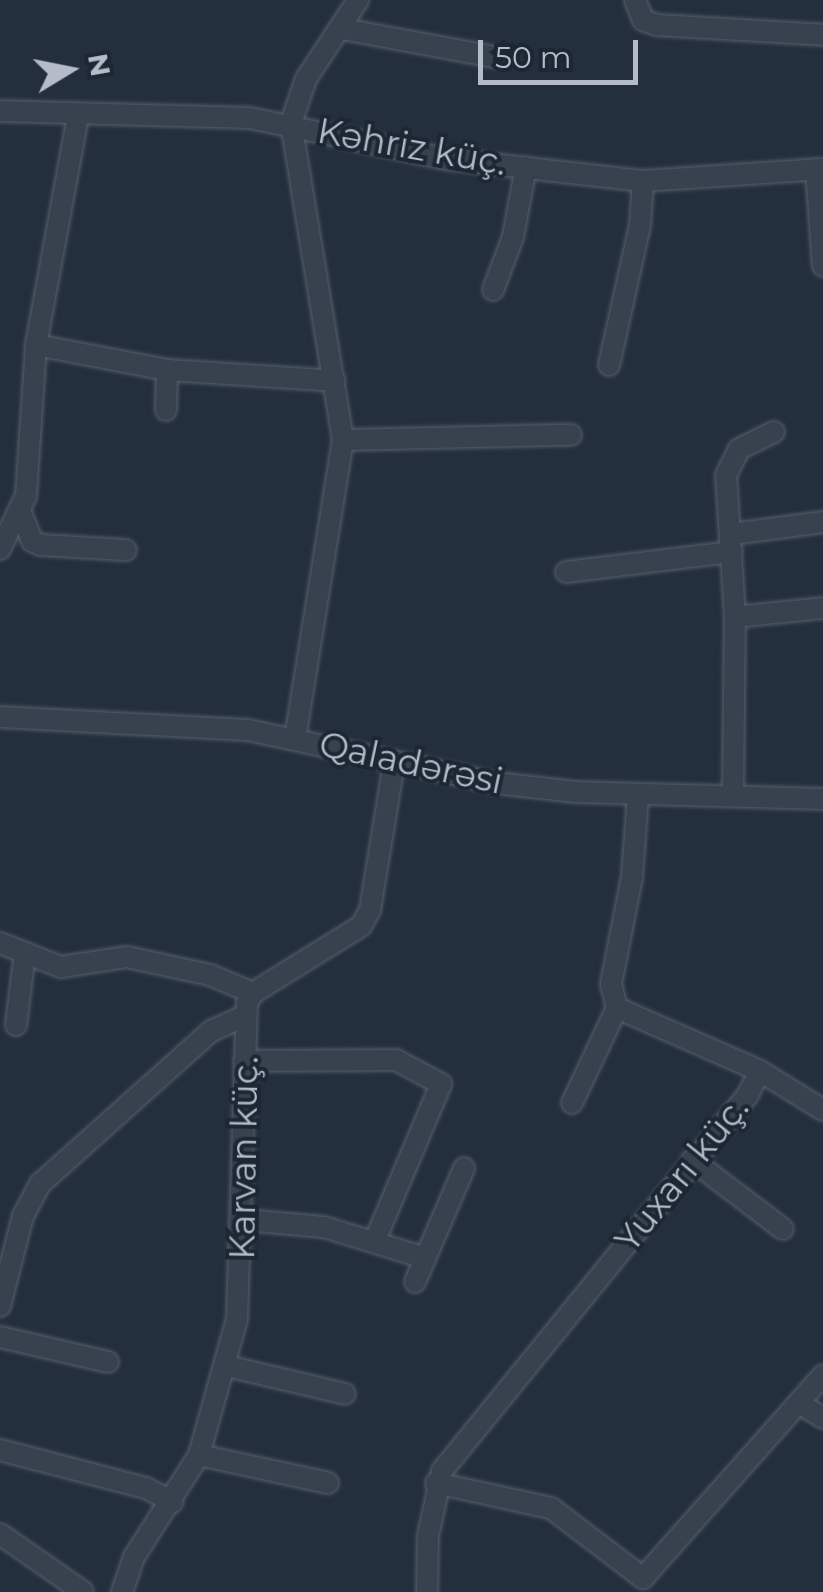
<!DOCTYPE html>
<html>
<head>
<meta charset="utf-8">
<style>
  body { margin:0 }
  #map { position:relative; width:823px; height:1592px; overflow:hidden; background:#242f3e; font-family:Montserrat,sans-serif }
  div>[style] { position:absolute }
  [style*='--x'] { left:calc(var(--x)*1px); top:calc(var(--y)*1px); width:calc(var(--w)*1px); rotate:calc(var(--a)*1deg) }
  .roads { filter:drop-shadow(0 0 2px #565f6c) drop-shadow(0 0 2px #565f6c) }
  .minor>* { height:20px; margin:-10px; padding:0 10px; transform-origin:10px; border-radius:10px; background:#38414e }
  span { translate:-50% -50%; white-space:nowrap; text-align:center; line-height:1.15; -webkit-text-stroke:8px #1d2633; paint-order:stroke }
  .street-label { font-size:35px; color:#b4bcc9 }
  .north { position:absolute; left:20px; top:20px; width:100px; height:100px; -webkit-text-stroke:8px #1d2633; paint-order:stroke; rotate:80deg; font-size:28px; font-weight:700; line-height:40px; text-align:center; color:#b4bcc9 }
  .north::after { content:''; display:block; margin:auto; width:35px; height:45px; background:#b4bcc9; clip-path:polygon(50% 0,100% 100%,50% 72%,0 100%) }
  .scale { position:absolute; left:478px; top:40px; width:160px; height:45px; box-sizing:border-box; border:5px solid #b4bcc9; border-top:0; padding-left:12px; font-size:30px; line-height:35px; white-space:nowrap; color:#b4bcc9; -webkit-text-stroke:8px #1d2633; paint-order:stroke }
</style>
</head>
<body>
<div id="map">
  <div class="roads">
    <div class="minor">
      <div style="--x:635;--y:0;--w:22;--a:68"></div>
      <div style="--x:643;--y:20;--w:15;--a:20"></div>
      <div style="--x:657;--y:25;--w:166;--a:3.4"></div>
      <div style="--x:342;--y:29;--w:161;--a:10.4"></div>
      <div style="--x:0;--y:111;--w:250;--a:1.6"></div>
      <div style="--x:250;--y:118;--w:201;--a:11.8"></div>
      <div style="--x:447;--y:159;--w:197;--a:6.4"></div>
      <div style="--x:643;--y:181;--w:180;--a:-3.8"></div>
      <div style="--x:78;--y:116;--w:233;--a:100.4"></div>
      <div style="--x:36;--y:345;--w:133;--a:10.8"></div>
      <div style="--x:167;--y:370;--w:168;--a:3.7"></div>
      <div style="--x:816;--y:169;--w:97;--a:85.9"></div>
      <div style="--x:493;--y:290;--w:57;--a:-69.3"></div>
      <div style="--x:513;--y:237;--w:71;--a:-79.5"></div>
      <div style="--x:609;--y:365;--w:143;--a:-77.5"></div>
      <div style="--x:640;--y:225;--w:44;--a:-86.1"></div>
      <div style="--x:166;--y:410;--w:40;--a:-88.6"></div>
      <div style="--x:343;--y:440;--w:228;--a:-1.3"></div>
      <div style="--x:22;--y:515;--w:28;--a:69"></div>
      <div style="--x:32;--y:541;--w:10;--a:24"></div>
      <div style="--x:41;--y:545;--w:85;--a:3.4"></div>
      <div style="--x:732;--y:534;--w:92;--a:-7.5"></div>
      <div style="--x:0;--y:549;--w:59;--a:-63.9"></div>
      <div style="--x:26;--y:496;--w:151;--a:-86.2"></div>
      <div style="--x:566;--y:572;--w:167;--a:-6.9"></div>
      <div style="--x:735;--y:617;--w:88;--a:-5.8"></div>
      <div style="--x:0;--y:717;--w:248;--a:3"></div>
      <div style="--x:248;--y:730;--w:254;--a:12.1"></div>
      <div style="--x:496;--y:783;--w:80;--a:6.5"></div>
      <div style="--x:575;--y:792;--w:248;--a:1.6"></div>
      <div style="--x:295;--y:739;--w:303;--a:-80.9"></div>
      <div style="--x:343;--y:440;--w:321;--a:-99.3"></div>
      <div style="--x:291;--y:123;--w:46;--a:-71.2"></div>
      <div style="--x:306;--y:79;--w:95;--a:-56.6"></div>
      <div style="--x:733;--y:796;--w:179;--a:-89.4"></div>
      <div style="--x:735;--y:617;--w:142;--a:-93.6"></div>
      <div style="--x:726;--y:475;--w:29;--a:-63"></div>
      <div style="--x:739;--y:449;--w:39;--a:-26"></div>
      <div style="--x:0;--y:943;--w:66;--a:21.5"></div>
      <div style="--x:61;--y:967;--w:67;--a:-8.6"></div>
      <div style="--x:127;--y:957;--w:85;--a:12.2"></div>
      <div style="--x:210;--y:975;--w:47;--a:22.7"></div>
      <div style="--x:16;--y:1025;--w:73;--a:-82.9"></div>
      <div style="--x:244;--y:1061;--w:152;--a:-0.4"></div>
      <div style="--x:396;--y:1060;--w:51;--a:28.1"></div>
      <div style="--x:441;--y:1084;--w:169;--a:112.9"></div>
      <div style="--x:760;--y:1071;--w:74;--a:31.8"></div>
      <div style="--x:572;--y:1103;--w:105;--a:-64.7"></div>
      <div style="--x:692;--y:1160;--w:114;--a:37.2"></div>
      <div style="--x:245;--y:1220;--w:79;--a:5.1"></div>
      <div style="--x:324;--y:1227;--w:102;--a:17"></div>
      <div style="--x:415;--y:1282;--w:124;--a:-66.7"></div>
      <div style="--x:0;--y:1306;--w:93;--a:-75.7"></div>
      <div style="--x:23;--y:1216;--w:36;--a:-62"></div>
      <div style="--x:40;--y:1184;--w:229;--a:-41.8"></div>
      <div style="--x:211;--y:1031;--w:37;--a:-24"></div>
      <div style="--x:0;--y:1337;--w:111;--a:13"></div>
      <div style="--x:227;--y:1366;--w:121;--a:13.3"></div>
      <div style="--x:799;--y:1403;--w:28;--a:32"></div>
      <div style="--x:0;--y:1450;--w:151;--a:14.6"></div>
      <div style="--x:146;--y:1488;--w:30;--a:28"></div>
      <div style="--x:199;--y:1455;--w:132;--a:12.2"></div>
      <div style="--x:436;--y:1483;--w:118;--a:12.3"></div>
      <div style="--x:551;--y:1508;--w:116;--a:37.3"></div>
      <div style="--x:643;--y:1578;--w:271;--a:-48.4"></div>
      <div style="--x:0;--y:1534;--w:101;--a:34.9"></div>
      <div style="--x:122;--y:1592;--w:37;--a:-71"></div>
      <div style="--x:134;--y:1557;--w:121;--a:-57.5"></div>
      <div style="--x:199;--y:1455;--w:141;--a:-74.4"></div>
      <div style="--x:237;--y:1319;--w:316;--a:-88.2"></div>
      <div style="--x:247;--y:1003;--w:12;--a:-59"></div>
      <div style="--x:253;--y:993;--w:127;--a:-31.8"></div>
      <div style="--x:361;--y:926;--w:18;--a:-61"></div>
      <div style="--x:370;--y:910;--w:149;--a:-80.7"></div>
      <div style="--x:427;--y:1592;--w:56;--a:-89"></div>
      <div style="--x:428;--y:1536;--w:66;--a:-77.8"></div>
      <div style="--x:442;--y:1471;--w:486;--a:-50.9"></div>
      <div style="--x:748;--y:1094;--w:26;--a:-62"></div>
      <div style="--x:760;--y:1071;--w:156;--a:-156.2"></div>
      <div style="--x:617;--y:1008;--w:25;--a:-104"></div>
      <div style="--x:611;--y:984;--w:109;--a:-78.9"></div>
      <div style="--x:632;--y:877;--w:82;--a:-85.8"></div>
    </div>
  </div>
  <div class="street-label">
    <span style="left:412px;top:147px;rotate:10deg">Kəhriz küç.</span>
    <span style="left:411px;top:763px;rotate:12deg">Qaladərəsi</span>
    <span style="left:244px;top:1158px;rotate:-89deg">Karvan küç.</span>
    <span style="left:682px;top:1174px;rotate:-51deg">Yuxarı küç.</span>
  </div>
  <div class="north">N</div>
  <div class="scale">50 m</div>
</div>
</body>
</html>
